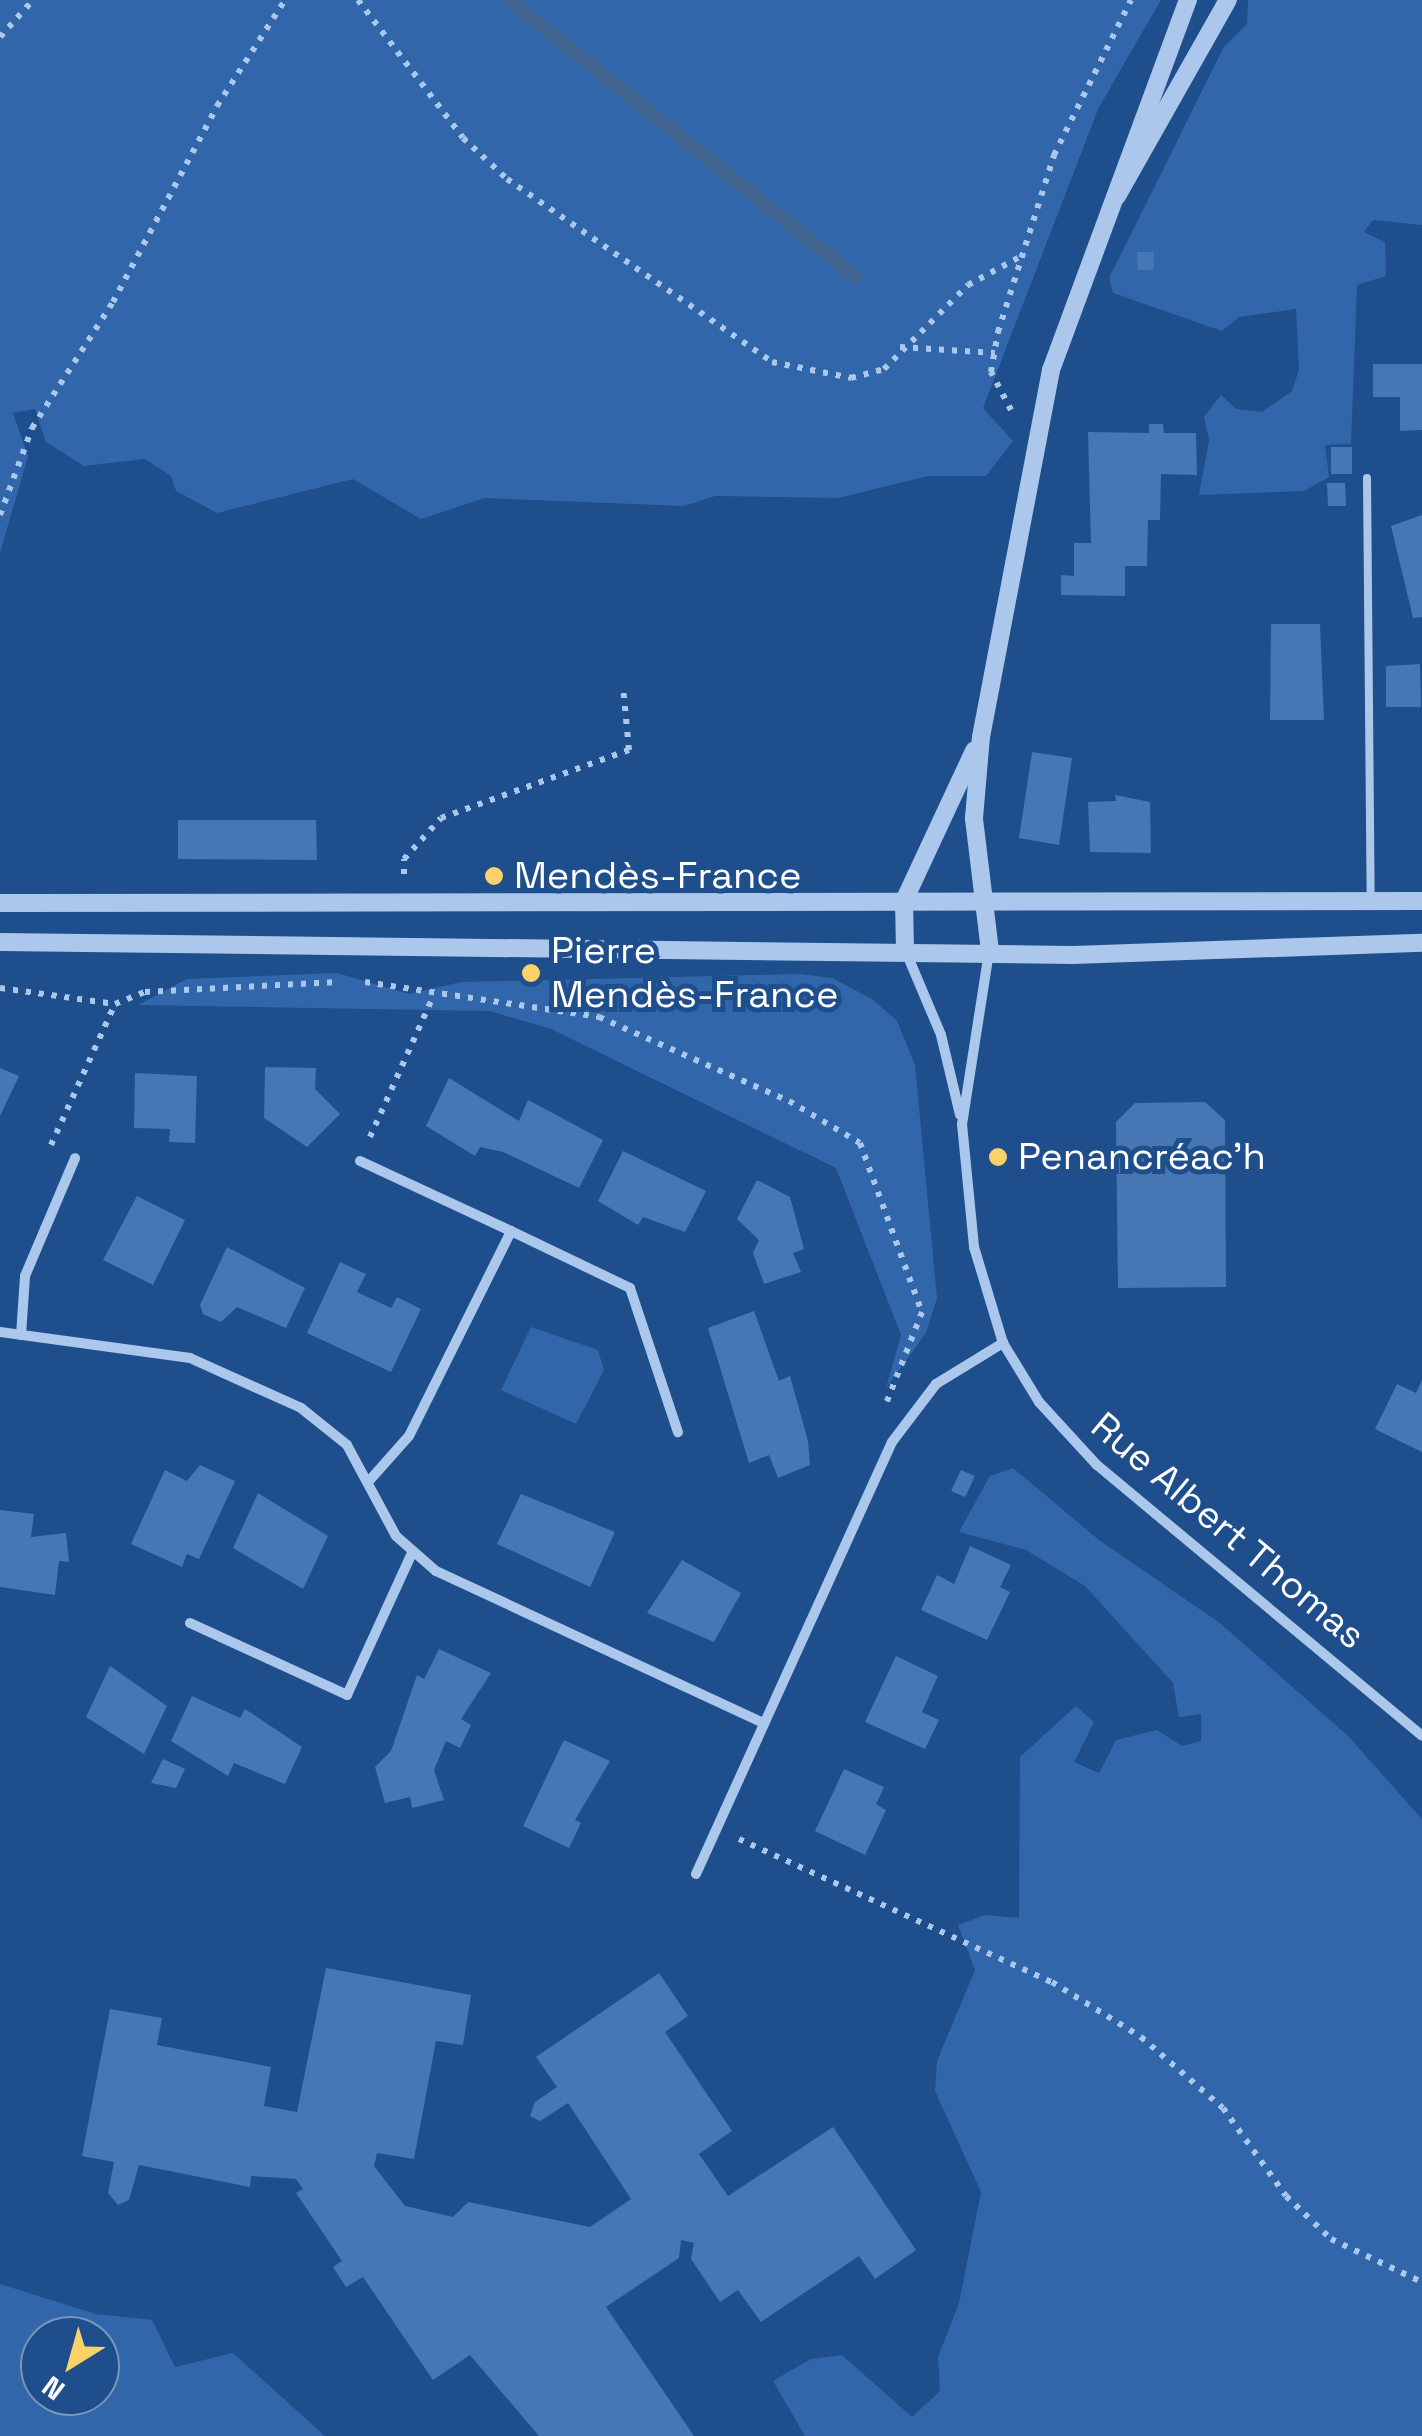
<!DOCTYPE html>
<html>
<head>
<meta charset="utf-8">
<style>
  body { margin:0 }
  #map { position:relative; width:1422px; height:2436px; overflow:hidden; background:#1e4e8c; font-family:"Space Grotesk",sans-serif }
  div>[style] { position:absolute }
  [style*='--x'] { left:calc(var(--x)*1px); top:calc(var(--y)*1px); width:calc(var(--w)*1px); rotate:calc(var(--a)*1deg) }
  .green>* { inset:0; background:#3167aa }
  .stream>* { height:14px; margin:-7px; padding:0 7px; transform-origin:7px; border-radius:7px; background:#426491 }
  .building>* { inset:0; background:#4677b4 }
  .path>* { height:6px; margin-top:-3px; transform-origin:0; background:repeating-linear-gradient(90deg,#abc8ec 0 5px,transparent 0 13px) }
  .service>* { height:8px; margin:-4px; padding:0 4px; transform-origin:4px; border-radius:4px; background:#abc8ec }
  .minor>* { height:10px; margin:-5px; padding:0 5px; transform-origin:5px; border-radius:5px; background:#abc8ec }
  .tertiary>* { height:18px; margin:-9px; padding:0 9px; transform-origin:9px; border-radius:9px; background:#abc8ec }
  .dots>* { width:28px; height:28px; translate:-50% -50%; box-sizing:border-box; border:5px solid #1e4e8c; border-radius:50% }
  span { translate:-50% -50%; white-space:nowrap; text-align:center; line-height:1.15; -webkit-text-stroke:10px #1e4e8c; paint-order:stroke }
  .poi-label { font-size:38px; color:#fff }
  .left { translate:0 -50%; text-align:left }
  .street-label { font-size:38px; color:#fff }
  .north { position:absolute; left:20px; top:2316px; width:100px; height:100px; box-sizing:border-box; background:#1e4e8c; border:2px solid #7895ba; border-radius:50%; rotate:217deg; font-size:28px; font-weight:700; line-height:40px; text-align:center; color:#fff }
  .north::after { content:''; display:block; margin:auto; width:35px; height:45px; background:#fbd26a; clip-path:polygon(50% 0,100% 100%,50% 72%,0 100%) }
</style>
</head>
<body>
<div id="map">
  <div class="green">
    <div style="clip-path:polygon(0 0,1161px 0,1099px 107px,983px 408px,1013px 441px,986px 476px,928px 476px,838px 498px,715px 496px,684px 506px,484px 498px,421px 519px,353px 479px,217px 513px,176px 491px,171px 476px,145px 459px,84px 466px,46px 442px,35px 409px,13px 413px,28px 456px,0 553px)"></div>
    <div style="clip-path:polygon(1248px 0,1422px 0,1422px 225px,1373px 220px,1364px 232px,1385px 242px,1386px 276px,1357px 285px,1351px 444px,1325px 445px,1329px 477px,1304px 491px,1199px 495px,1209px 440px,1204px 417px,1221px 395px,1236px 409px,1262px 412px,1292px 391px,1299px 370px,1296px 309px,1239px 317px,1222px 331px,1113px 293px,1109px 278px,1224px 47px,1247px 24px)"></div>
    <div style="clip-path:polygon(337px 973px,409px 994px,461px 982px,799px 974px,832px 978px,872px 999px,897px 1021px,915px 1065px,937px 1298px,926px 1333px,886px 1388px,901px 1335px,836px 1168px,551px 1029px,490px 1011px,138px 1005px,187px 979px)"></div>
    <div style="clip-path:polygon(531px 1327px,598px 1350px,604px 1370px,576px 1424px,501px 1390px)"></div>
    <div style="clip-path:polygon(1013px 1468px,1099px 1540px,1220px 1623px,1348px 1736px,1422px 1819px,1422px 2436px,805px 2436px,773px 2381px,811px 2359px,842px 2355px,912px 2417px,940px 2391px,938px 2357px,959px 2303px,981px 2192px,935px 2091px,937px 2061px,975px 1970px,958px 1925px,985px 1915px,1019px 1918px,1020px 1757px,1076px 1706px,1094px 1722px,1074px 1762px,1099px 1773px,1116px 1740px,1157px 1730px,1182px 1746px,1201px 1741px,1201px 1714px,1179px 1717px,1173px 1683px,1085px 1586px,1026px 1550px,959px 1532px,990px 1476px)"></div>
    <div style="clip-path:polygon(evenodd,0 2284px,96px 2314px,152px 2320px,175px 2367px,233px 2353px,325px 2436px,0 2436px,0 2284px,40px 2336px,100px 2336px,100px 2396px,40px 2396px,40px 2336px)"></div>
  </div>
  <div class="stream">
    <div style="--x:509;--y:0;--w:443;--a:38.6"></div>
  </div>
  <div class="building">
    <div style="clip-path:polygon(1137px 252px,1154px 252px,1153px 270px,1138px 270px)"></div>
    <div style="clip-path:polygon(1373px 364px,1422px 364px,1422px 430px,1400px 431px,1400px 397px,1373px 397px)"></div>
    <div style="clip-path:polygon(1149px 424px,1163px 424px,1164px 433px,1196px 433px,1197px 475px,1161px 474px,1160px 520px,1148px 520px,1147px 566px,1125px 566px,1125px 596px,1061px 595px,1061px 575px,1074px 576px,1074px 543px,1091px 543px,1088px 432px,1149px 433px)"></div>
    <div style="clip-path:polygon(1331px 447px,1352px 447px,1352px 474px,1331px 474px)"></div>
    <div style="clip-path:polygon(1327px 483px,1345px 483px,1346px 506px,1328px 506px)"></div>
    <div style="clip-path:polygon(1422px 515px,1422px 617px,1413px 618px,1391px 526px)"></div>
    <div style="clip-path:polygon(1271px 624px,1320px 624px,1324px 720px,1270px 720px)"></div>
    <div style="clip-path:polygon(1420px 664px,1421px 707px,1386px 707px,1386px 666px)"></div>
    <div style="clip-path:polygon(1032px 752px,1072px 758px,1059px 845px,1019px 838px)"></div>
    <div style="clip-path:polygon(1115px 795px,1150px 802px,1151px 853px,1090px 852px,1088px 802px,1116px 801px)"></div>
    <div style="clip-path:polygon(178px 820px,316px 820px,317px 860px,178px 859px)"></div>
    <div style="clip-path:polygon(265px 1067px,316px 1068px,315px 1089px,340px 1114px,307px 1147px,264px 1118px)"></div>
    <div style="clip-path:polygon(0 1068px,19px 1076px,0 1116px)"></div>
    <div style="clip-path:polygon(135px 1073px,197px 1076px,195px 1143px,169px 1142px,170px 1129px,134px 1128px)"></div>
    <div style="clip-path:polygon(449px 1078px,519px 1121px,528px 1100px,603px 1140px,579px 1188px,503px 1152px,480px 1147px,475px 1156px,426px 1126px)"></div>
    <div style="clip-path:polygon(1205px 1102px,1225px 1120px,1226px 1287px,1118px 1288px,1116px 1122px,1135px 1103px)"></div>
    <div style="clip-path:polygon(623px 1151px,706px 1191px,685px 1232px,643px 1217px,638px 1225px,598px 1201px)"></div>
    <div style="clip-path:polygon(757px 1180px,790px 1197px,804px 1249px,793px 1253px,801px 1272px,764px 1284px,753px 1253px,759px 1240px,737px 1219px)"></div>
    <div style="clip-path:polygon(137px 1196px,185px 1220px,153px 1285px,103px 1260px)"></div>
    <div style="clip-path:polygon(227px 1247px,305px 1288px,286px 1328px,237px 1307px,221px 1322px,203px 1314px,200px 1305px)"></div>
    <div style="clip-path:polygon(340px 1262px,366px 1274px,357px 1292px,391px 1308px,397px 1297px,421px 1309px,391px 1372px,307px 1333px)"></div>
    <div style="clip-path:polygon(754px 1311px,779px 1381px,790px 1376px,808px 1441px,810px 1465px,778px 1478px,769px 1455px,749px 1463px,708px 1328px)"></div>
    <div style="clip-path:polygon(1422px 1380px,1422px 1452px,1375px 1429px,1397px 1384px,1416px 1393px)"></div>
    <div style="clip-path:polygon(200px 1465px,235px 1481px,199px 1559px,187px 1554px,182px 1567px,131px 1544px,165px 1470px,187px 1481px)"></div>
    <div style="clip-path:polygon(961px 1470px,975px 1476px,965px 1497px,951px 1491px)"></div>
    <div style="clip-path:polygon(258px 1493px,328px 1536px,303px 1589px,233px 1548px)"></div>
    <div style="clip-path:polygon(521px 1494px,615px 1532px,590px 1587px,497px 1544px)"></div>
    <div style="clip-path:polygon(0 1510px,34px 1514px,31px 1537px,66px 1533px,69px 1562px,59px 1561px,55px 1595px,0 1587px)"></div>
    <div style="clip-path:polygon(970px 1546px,1011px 1565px,1000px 1587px,1010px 1592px,987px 1640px,921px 1610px,937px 1575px,954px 1584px)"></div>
    <div style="clip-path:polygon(682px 1560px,741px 1593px,714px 1642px,647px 1613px)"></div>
    <div style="clip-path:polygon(439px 1649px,491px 1673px,461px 1719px,471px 1725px,460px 1748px,446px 1741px,434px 1770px,444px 1800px,412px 1808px,410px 1797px,385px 1803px,375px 1767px,391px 1751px,417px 1675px,424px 1679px)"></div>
    <div style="clip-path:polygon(896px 1656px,938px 1676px,922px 1712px,939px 1720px,925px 1749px,865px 1722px)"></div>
    <div style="clip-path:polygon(110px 1666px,167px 1706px,144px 1754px,86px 1717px)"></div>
    <div style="clip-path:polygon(192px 1696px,240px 1718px,245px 1709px,302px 1747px,285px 1784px,234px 1763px,228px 1776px,171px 1741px)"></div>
    <div style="clip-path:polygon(564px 1740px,610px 1761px,575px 1820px,581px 1823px,569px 1848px,523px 1826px)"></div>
    <div style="clip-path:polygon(163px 1759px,185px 1769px,176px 1788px,151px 1783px)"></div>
    <div style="clip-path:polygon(844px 1769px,884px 1787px,876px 1804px,886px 1810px,865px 1855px,815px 1831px)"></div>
    <div style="clip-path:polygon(326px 1968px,471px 1995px,463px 2045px,436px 2041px,414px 2159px,377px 2153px,374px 2166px,405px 2206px,453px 2217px,468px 2202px,590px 2227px,631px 2199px,568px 2103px,540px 2121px,530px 2116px,535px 2102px,557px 2087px,536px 2057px,659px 1973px,688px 2016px,665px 2032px,732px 2131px,699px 2154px,728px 2196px,833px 2127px,916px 2250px,875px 2279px,859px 2256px,761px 2322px,738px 2290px,720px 2302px,691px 2259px,694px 2243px,681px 2240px,679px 2258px,606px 2307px,694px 2436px,539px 2436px,470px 2355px,433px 2380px,363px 2277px,346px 2287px,333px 2267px,342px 2261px,296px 2193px,303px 2189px,296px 2179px,251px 2176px,250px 2187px,139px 2165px,129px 2200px,118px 2205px,108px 2193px,114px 2162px,82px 2156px,110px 2009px,162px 2018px,157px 2045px,271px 2067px,264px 2106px,297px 2112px)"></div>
  </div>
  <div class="path">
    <div style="--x:358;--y:0;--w:173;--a:52.7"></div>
    <div style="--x:463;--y:138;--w:60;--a:43"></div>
    <div style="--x:507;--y:179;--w:322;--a:34.6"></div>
    <div style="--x:772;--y:362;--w:81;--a:11.4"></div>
    <div style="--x:851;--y:378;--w:34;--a:-15"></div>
    <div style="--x:884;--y:369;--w:119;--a:-45"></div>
    <div style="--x:968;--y:285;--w:65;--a:-28.5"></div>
    <div style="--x:0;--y:37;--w:50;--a:-48.3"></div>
    <div style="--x:900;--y:347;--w:95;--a:3.6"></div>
    <div style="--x:1011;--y:410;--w:43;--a:-117.8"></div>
    <div style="--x:991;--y:372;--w:41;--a:-80.1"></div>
    <div style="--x:998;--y:332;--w:186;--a:-72.4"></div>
    <div style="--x:1054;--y:155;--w:173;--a:-63.6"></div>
    <div style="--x:0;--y:515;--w:93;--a:-69.8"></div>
    <div style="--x:32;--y:428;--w:150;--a:-57.3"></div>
    <div style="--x:113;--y:302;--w:222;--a:-62"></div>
    <div style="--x:217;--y:106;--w:126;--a:-57.3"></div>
    <div style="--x:404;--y:874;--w:15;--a:-90"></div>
    <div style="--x:404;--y:859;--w:55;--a:-47.9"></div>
    <div style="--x:441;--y:818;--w:200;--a:-19.9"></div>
    <div style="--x:629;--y:750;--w:63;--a:-95.4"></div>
    <div style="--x:365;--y:982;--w:237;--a:8.5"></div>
    <div style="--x:599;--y:1017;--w:208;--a:23.9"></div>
    <div style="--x:789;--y:1101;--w:82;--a:30.6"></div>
    <div style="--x:860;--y:1143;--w:180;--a:69.9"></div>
    <div style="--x:922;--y:1312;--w:99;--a:111.4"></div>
    <div style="--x:0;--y:988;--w:116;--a:7.9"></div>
    <div style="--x:115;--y:1004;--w:32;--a:-22"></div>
    <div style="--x:145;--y:992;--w:193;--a:-3"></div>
    <div style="--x:370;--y:1137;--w:154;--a:-65.8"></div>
    <div style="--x:51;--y:1145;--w:155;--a:-65.6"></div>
    <div style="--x:739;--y:1839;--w:344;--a:24.6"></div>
    <div style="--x:1052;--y:1982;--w:105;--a:31.7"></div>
    <div style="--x:1141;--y:2037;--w:108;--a:40.9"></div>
    <div style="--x:1223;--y:2108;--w:108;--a:54.4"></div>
    <div style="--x:1286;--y:2196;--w:62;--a:43.7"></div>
    <div style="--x:1331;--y:2239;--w:101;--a:25.3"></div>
  </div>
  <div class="service">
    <div style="--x:1367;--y:478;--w:422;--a:89.5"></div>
  </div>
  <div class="minor">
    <div style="--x:906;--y:952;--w:90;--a:67.1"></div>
    <div style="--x:941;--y:1035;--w:82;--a:76.6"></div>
    <div style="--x:989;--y:952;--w:174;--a:98.9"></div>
    <div style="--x:962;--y:1124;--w:124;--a:84.4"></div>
    <div style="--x:974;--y:1247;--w:100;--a:73.2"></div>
    <div style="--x:1003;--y:1343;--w:69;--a:58.6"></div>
    <div style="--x:1039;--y:1402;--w:86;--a:47.4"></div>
    <div style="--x:1097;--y:1465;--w:423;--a:39.8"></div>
    <div style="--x:360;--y:1161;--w:166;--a:24.9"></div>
    <div style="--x:0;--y:1332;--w:192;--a:7.8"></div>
    <div style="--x:190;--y:1358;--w:122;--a:24.2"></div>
    <div style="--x:301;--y:1408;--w:59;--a:38.8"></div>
    <div style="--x:347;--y:1445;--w:103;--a:61.7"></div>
    <div style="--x:396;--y:1536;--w:53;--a:41.2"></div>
    <div style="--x:436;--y:1571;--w:358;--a:24.9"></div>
    <div style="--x:21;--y:1335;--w:59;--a:-86.1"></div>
    <div style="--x:25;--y:1276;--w:128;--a:-67"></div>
    <div style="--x:369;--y:1481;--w:60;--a:-48.4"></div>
    <div style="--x:409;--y:1436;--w:229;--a:-63.5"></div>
    <div style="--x:511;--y:1231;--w:132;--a:25.6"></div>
    <div style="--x:630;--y:1288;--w:152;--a:71.6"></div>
    <div style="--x:190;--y:1623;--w:173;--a:24.6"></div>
    <div style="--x:347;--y:1695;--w:156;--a:-65.4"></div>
    <div style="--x:696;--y:1874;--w:474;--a:-65.6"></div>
    <div style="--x:892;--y:1442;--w:73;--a:-52.8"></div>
    <div style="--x:936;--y:1384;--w:79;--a:-31.5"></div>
  </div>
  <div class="tertiary">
    <div style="--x:1117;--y:196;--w:225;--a:-60.5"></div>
    <div style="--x:0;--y:903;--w:1422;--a:-0.08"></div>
    <div style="--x:0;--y:942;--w:1073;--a:0.69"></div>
    <div style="--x:1073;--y:955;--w:349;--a:-2"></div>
    <div style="--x:905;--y:951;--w:50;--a:-91.1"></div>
    <div style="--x:904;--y:901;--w:166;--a:-65"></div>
    <div style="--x:990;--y:951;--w:134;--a:-96.9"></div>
    <div style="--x:974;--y:818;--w:81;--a:-85.1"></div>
    <div style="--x:981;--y:737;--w:374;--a:-79.2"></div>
    <div style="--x:1051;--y:370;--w:395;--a:-69.7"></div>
  </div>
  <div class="dots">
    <div style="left:494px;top:876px;background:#fbd26a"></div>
    <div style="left:531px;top:973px;background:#fbd26a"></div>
    <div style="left:998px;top:1157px;background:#fbd26a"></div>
  </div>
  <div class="poi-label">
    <span class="left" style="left:514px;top:876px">Mendès-France</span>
    <span class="left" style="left:551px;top:973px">Pierre<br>Mendès-France</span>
    <span class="left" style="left:1018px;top:1157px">Penancréac'h</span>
  </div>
  <div class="street-label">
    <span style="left:1228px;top:1531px;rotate:40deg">Rue Albert Thomas</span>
  </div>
  <div class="north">N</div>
</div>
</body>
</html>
